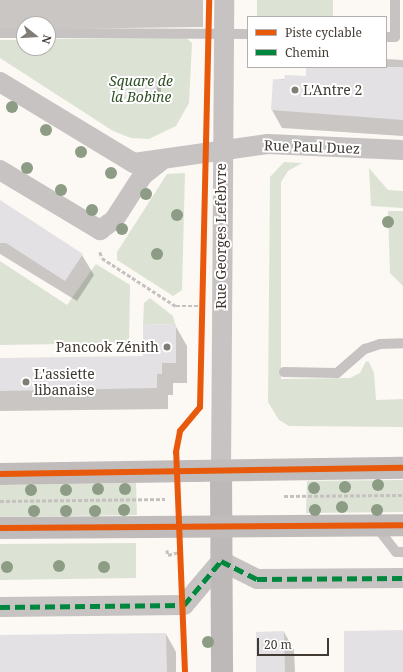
<!DOCTYPE html>
<html>
<head>
<meta charset="utf-8">
<style>
  body { margin:0 }
  #map { position:relative; width:403px; height:672px; overflow:hidden; background:#fcf8f4; font-family:"Noto Serif",serif }
  div>[style] { position:absolute }
  [style*='--x'] { left:calc(var(--x)*1px); top:calc(var(--y)*1px); width:calc(var(--w)*1px); rotate:calc(var(--a)*1deg) }
  .green>* { inset:0; background:#dce3d5 }
  .shadow>* { inset:0; background:#0003 }
  .round { border-radius:50% }
  .building>* { inset:0; background:#e4e1e4 }
  .path>* { height:2.5px; margin-top:-1.25px; transform-origin:0; background:repeating-linear-gradient(90deg,#c5c1bf 0 4px,transparent 0 6px) }
  .lane>* { height:10px; margin:-5px; padding:0 5px; transform-origin:5px; border-radius:5px; background:#c7c3c3 }
  .street>* { height:20px; margin:-10px; padding:0 10px; transform-origin:10px; border-radius:10px; background:#c7c3c3 }
  .secondary>* { height:22px; margin:-11px; padding:0 11px; transform-origin:11px; border-radius:11px; background:#bdb9b8 }
  .primary>* { height:22px; margin:-11px; padding:0 11px; transform-origin:11px; border-radius:11px; background:#c0bcbb }
  .quiet>* { height:5px; margin-top:-2.5px; transform-origin:0; background:repeating-linear-gradient(90deg,#00873e 0 10px,transparent 0 15px) }
  .cycleway>* { height:6px; margin:-3px; padding:0 3px; transform-origin:3px; border-radius:3px; background:#e8590c }
  .trees>* { width:12px; height:12px; margin:-6px; border-radius:50%; background:#8d9c84 }
  .dots>* { width:11px; height:11px; translate:-50% -50%; box-sizing:border-box; border:2px solid #fff; border-radius:50% }
  span { translate:-50% -50%; white-space:nowrap; text-align:center; line-height:1.15; -webkit-text-stroke:4px #fff; paint-order:stroke }
  .park-label { font-size:14px; color:#325028; font-style:italic }
  .poi-label { font-size:14px; color:#413a33 }
  .left { translate:0 -50%; text-align:left }
  .right { translate:-100% -50%; text-align:right }
  .street-label { font-size:14px; color:#413a33 }
  .legend { position:absolute; left:247px; top:16px; width:140px; height:52px; box-sizing:border-box; background:#fff; border:1px solid #b3b0ad; margin:0; padding:5px 7px; list-style:none; font-size:12px; color:#413a33 }
  .legend li { display:flex; align-items:center; gap:8px; height:20px }
  .legend b { width:20px; border:1px solid #b3b0ad }
  .north { position:absolute; left:16px; top:16px; width:40px; height:40px; box-sizing:border-box; background:#fff; border:1px solid #b3b0ad; border-radius:50%; rotate:107deg; font-size:11px; font-weight:700; line-height:16px; text-align:center; color:#413a33 }
  .north::after { content:''; display:block; margin:auto; width:14px; height:18px; background:#827c77; clip-path:polygon(50% 0,100% 100%,50% 72%,0 100%) }
  .scale { position:absolute; left:257px; top:638px; width:72px; height:18px; box-sizing:border-box; border:2px solid #413a33; border-top:0; padding-left:5px; font-size:12px; line-height:14px; white-space:nowrap; color:#413a33; -webkit-text-stroke:3px #fff; paint-order:stroke }
</style>
</head>
<body>
<div id="map">
  <div class="green">
    <div style="clip-path:polygon(257px 0,333px 0,333px 17px,257px 17px)"></div>
    <div style="clip-path:polygon(186px 38px,192px 43px,189px 103px,176px 126px,149px 139px,131px 138px,113px 131px,0 58px,0 40px,24px 40px,24px 48px,48px 48px,48px 39px)"></div>
    <div style="clip-path:polygon(284px 162px,302px 163px,288px 171px,281px 182px,281px 379px,350px 378px,360px 373px,366px 361px,369px 362px,374px 373px,376px 400px,403px 399px,403px 427px,289px 426px,279px 420px,268px 402px,270px 177px)"></div>
    <div style="clip-path:polygon(369px 168px,388px 190px,403px 191px,403px 208px,371px 206px)"></div>
    <div style="clip-path:polygon(185px 173px,182px 290px,173px 296px,117px 260px,117px 252px,167px 174px)"></div>
    <div style="clip-path:polygon(388px 211px,403px 211px,403px 286px,390px 273px)"></div>
    <div style="clip-path:polygon(0 261px,67px 305px,96px 264px,130px 285px,129px 343px,0 345px)"></div>
    <div style="clip-path:polygon(150px 298px,173px 316px,175px 324px,143px 325px,144px 303px)"></div>
    <div style="clip-path:polygon(403px 480px,403px 512px,306px 513px,307px 481px)"></div>
    <div style="clip-path:polygon(136px 483px,137px 515px,0 517px,0 485px)"></div>
    <div style="clip-path:polygon(136px 543px,136px 578px,0 580px,0 544px)"></div>
  </div>
  <div class="shadow">
    <div style="clip-path:polygon(0 0,203px 0,203px 27px,48px 29px,48px 24px,24px 24px,24px 30px,0 30px)"></div>
    <div style="clip-path:polygon(386px 59px,403px 60px,403px 136px,282px 128px,272px 110px,274px 80px,307px 77px,307px 67px,386px 67px)"></div>
    <div class="round" style="left:139px;top:79px;width:22px;height:22px"></div>
    <div style="clip-path:polygon(0 201px,82px 255px,94px 275px,77px 301px,0 254px)"></div>
    <div style="clip-path:polygon(175px 325px,187px 346px,187px 383px,173px 383px,173px 395px,168px 395px,168px 409px,0 411px,0 359px,144px 357px)"></div>
    <div style="clip-path:polygon(284px 632px,294px 650px,295px 672px,257px 672px)"></div>
    <div style="clip-path:polygon(166px 634px,176px 652px,176px 672px,0 672px,0 636px)"></div>
  </div>
  <div class="building">
    <div style="clip-path:polygon(306px 67px,403px 67px,403px 120px,271px 110px,273px 79px,284px 80px,285px 75px,306px 76px)"></div>
    <div class="round" style="left:137px;top:77px;width:20px;height:20px"></div>
    <div style="clip-path:polygon(0 200px,83px 254px,65px 281px,6px 243px,0 243px)"></div>
    <div style="clip-path:polygon(176px 324px,176px 363px,162px 363px,162px 374px,157px 374px,157px 388px,0 391px,0 358px,143px 356px,143px 325px)"></div>
    <div style="clip-path:polygon(403px 630px,403px 672px,344px 672px,344px 631px)"></div>
    <div style="clip-path:polygon(284px 631px,285px 672px,256px 672px,256px 632px)"></div>
    <div style="clip-path:polygon(166px 633px,167px 672px,0 672px,0 635px)"></div>
  </div>
  <div class="path">
    <div style="--x:100;--y:252;--w:6;--a:72"></div>
    <div style="--x:102;--y:258;--w:88;--a:33"></div>
    <div style="--x:176;--y:306;--w:25;--a:0"></div>
    <div style="--x:284;--y:496;--w:119;--a:-0.5"></div>
    <div style="--x:0;--y:501;--w:165;--a:-0.7"></div>
    <div style="--x:167;--y:550;--w:5;--a:79"></div>
    <div style="--x:168;--y:555;--w:11;--a:-15"></div>
  </div>
  <div class="lane">
    <div style="--x:0;--y:33;--w:24;--a:0"></div>
    <div style="--x:48;--y:33;--w:200;--a:0.3"></div>
    <div style="--x:386;--y:37;--w:9;--a:0"></div>
    <div style="--x:395;--y:37;--w:37;--a:-90"></div>
    <div style="--x:284;--y:372;--w:53;--a:1.1"></div>
    <div style="--x:337;--y:373;--w:37;--a:-41"></div>
    <div style="--x:365;--y:349;--w:16;--a:-18"></div>
    <div style="--x:380;--y:344;--w:23;--a:-2"></div>
    <div style="--x:375;--y:525;--w:34;--a:52"></div>
    <div style="--x:396;--y:552;--w:7;--a:0"></div>
  </div>
  <div class="street">
    <div style="--x:0;--y:82;--w:157;--a:31.2"></div>
    <div style="--x:134;--y:163;--w:135;--a:-8.1"></div>
    <div style="--x:268;--y:144;--w:135;--a:2.5"></div>
    <div style="--x:0;--y:170;--w:117;--a:31"></div>
    <div style="--x:100;--y:230;--w:17;--a:-36"></div>
    <div style="--x:114;--y:220;--w:54;--a:-57.2"></div>
    <div style="--x:143;--y:175;--w:23;--a:-38"></div>
    <div style="--x:221;--y:471;--w:471;--a:-89.6"></div>
    <div style="--x:0;--y:607;--w:184;--a:-0.6"></div>
    <div style="--x:184;--y:605;--w:57;--a:-49.9"></div>
    <div style="--x:221;--y:561;--w:40;--a:26.6"></div>
    <div style="--x:257;--y:579;--w:146;--a:-0.4"></div>
  </div>
  <div class="secondary">
    <div style="--x:221;--y:471;--w:201;--a:89.7"></div>
  </div>
  <div class="primary">
    <div style="--x:0;--y:474;--w:403;--a:-0.9"></div>
    <div style="--x:0;--y:528;--w:403;--a:-0.4"></div>
  </div>
  <div class="quiet">
    <div style="--x:0;--y:607;--w:184;--a:-0.6"></div>
    <div style="--x:184;--y:605;--w:57;--a:-49.9"></div>
    <div style="--x:221;--y:561;--w:40;--a:26.6"></div>
    <div style="--x:257;--y:579;--w:146;--a:-0.4"></div>
  </div>
  <div class="cycleway">
    <div style="--x:0;--y:474;--w:403;--a:-0.9"></div>
    <div style="--x:0;--y:528;--w:403;--a:-0.4"></div>
    <div style="--x:185;--y:672;--w:220;--a:-92.3"></div>
    <div style="--x:176;--y:452;--w:21;--a:-79"></div>
    <div style="--x:180;--y:431;--w:31;--a:-50"></div>
    <div style="--x:200;--y:407;--w:407;--a:-88.7"></div>
  </div>
  <div class="trees">
    <div style="left:12px;top:107px"></div>
    <div style="left:46px;top:130px"></div>
    <div style="left:81px;top:152px"></div>
    <div style="left:27px;top:168px"></div>
    <div style="left:111px;top:173px"></div>
    <div style="left:61px;top:190px"></div>
    <div style="left:146px;top:194px"></div>
    <div style="left:92px;top:210px"></div>
    <div style="left:177px;top:215px"></div>
    <div style="left:388px;top:222px"></div>
    <div style="left:122px;top:229px"></div>
    <div style="left:157px;top:254px"></div>
    <div style="left:378px;top:485px"></div>
    <div style="left:345px;top:487px"></div>
    <div style="left:314px;top:488px"></div>
    <div style="left:98px;top:489px"></div>
    <div style="left:125px;top:489px"></div>
    <div style="left:31px;top:490px"></div>
    <div style="left:66px;top:490px"></div>
    <div style="left:342px;top:507px"></div>
    <div style="left:124px;top:510px"></div>
    <div style="left:315px;top:510px"></div>
    <div style="left:377px;top:510px"></div>
    <div style="left:34px;top:511px"></div>
    <div style="left:66px;top:511px"></div>
    <div style="left:95px;top:511px"></div>
    <div style="left:59px;top:566px"></div>
    <div style="left:7px;top:567px"></div>
    <div style="left:104px;top:567px"></div>
    <div style="left:208px;top:642px"></div>
  </div>
  <div class="dots">
    <div style="left:295px;top:90px;background:#827c77"></div>
    <div style="left:167px;top:347px;background:#827c77"></div>
    <div style="left:26px;top:382px;background:#827c77"></div>
  </div>
  <div class="park-label">
    <span style="left:141px;top:89px">Square de<br>la Bobine</span>
  </div>
  <div class="poi-label">
    <span class="left" style="left:303px;top:90px">L'Antre 2</span>
    <span class="right" style="left:159px;top:347px">Pancook Zénith</span>
    <span class="left" style="left:34px;top:382px">L'assiette<br>libanaise</span>
  </div>
  <div class="street-label">
    <span style="left:312px;top:147px;rotate:2deg">Rue Paul Duez</span>
    <span style="left:221px;top:236px;rotate:-90deg">Rue Georges Lefebvre</span>
  </div>
  <ul class="legend">
  <li><b style="height:5px;background:#e8590c"></b>Piste cyclable</li>
  <li><b style="height:5px;background:#00873e"></b>Chemin</li>
  </ul>
  <div class="north">N</div>
  <div class="scale">20 m</div>
</div>
</body>
</html>
